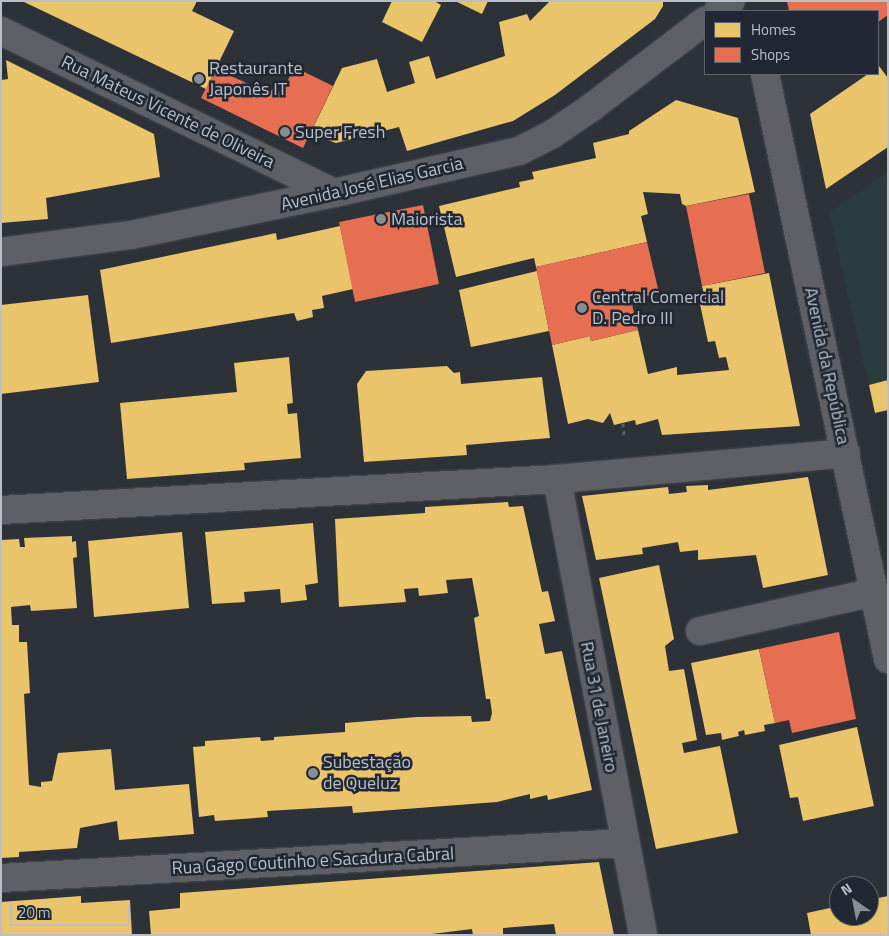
<!DOCTYPE html>
<html>
<head>
<meta charset="utf-8">
<style>
  body { margin:0 }
  #map { position:relative; width:889px; height:936px; overflow:hidden; background:#2d3239; font-family:"Titillium Web",sans-serif }
  div>[style] { position:absolute }
  [style*='--x'] { left:calc(var(--x)*1px); top:calc(var(--y)*1px); width:calc(var(--w)*1px); rotate:calc(var(--a)*1deg) }
  .green>* { inset:0; background:#2b3c3f }
  .homes>* { inset:0; background:#e9c46a }
  .shops>* { inset:0; background:#e76f51 }
  .path>* { height:3px; margin-top:-1.5px; transform-origin:0; background:repeating-linear-gradient(90deg,#5b6064 0 4px,transparent 0 8px) }
  .roads { filter:drop-shadow(0 0 1px #4b4e53) drop-shadow(0 0 1px #4b4e53) }
  .minor>* { height:28px; margin:-14px; padding:0 14px; transform-origin:14px; border-radius:14px; background:#5e6066 }
  .dots>* { width:14px; height:14px; translate:-50% -50%; box-sizing:border-box; border:2px solid #212833; border-radius:50% }
  span { translate:-50% -50%; white-space:nowrap; text-align:center; line-height:1.15; -webkit-text-stroke:5px #212833; paint-order:stroke }
  .poi-label { font-size:18px; color:#b9bfc8 }
  .left { translate:0 -50%; text-align:left }
  .street-label { font-size:18px; color:#b9bfc8 }
  .frame { position:absolute; inset:0; border:2px solid #b9bfc8; pointer-events:none }
  .legend { position:absolute; left:704px; top:10px; width:175px; height:65px; box-sizing:border-box; background:#212833; border:1px solid #5e646f; margin:0; padding:6px 9px; list-style:none; font-size:15px; color:#b9bfc8 }
  .legend li { display:flex; align-items:center; gap:10px; height:25px }
  .legend b { width:25px; border:1px solid #5e646f }
  .north { position:absolute; left:829px; top:876px; width:50px; height:50px; box-sizing:border-box; background:#212833; border:1px solid #5e646f; border-radius:50%; rotate:327deg; font-size:14px; font-weight:700; line-height:20px; text-align:center; color:#b9bfc8 }
  .north::after { content:''; display:block; margin:auto; width:18px; height:22px; background:#888e96; clip-path:polygon(50% 0,100% 100%,50% 72%,0 100%) }
  .scale { position:absolute; left:10px; top:904px; width:120px; height:22px; box-sizing:border-box; border:2px solid #b9bfc8; border-top:0; padding-left:6px; font-size:15px; line-height:18px; white-space:nowrap; color:#b9bfc8; -webkit-text-stroke:4px #212833; paint-order:stroke }
</style>
</head>
<body>
<div id="map">
  <div class="green">
    <div style="clip-path:polygon(888px 172px,888px 410px,875px 413px,829px 212px)"></div>
  </div>
  <div class="homes">
    <div style="clip-path:polygon(22px 1px,197px 1px,192px 11px,234px 31px,206px 89px)"></div>
    <div style="clip-path:polygon(392px 1px,434px 1px,441px 5px,422px 42px,382px 22px)"></div>
    <div style="clip-path:polygon(455px 1px,488px 1px,482px 14px)"></div>
    <div style="clip-path:polygon(550px 1px,663px 1px,663px 6px,655px 19px,555px 95px,513px 121px,407px 151px,399px 127px,336px 143px,310px 134px,342px 68px,377px 59px,387px 92px,415px 83px,409px 62px,429px 56px,436px 79px,505px 56px,499px 22px,527px 14px,530px 21px)"></div>
    <div style="clip-path:polygon(6px 60px,154px 134px,160px 177px,46px 198px,48px 219px,1px 223px,1px 80px,8px 79px)"></div>
    <div style="clip-path:polygon(879px 66px,888px 78px,888px 147px,826px 189px,810px 114px,868px 74px,878px 74px)"></div>
    <div style="clip-path:polygon(676px 100px,738px 118px,755px 192px,686px 206px,682px 204px,680px 194px,643px 192px,648px 214px,641px 216px,647px 242px,536px 267px,534px 258px,456px 277px,439px 206px,520px 187px,519px 182px,534px 179px,532px 172px,596px 158px,593px 143px,629px 134px,629px 131px)"></div>
    <div style="clip-path:polygon(340px 226px,353px 289px,322px 296px,324px 308px,312px 310px,313px 317px,297px 321px,294px 313px,111px 343px,100px 270px,276px 233px,277px 240px)"></div>
    <div style="clip-path:polygon(537px 271px,549px 331px,471px 347px,459px 290px)"></div>
    <div style="clip-path:polygon(769px 273px,800px 426px,662px 435px,658px 419px,636px 425px,635px 420px,614px 425px,610px 413px,603px 423px,588px 419px,568px 424px,552px 345px,590px 336px,591px 341px,638px 330px,648px 374px,677px 367px,677px 375px,729px 370px,726px 357px,719px 358px,715px 341px,708px 342px,700px 304px,706px 303px,702px 286px)"></div>
    <div style="clip-path:polygon(88px 295px,99px 382px,1px 394px,1px 305px)"></div>
    <div style="clip-path:polygon(289px 357px,293px 403px,287px 404px,288px 414px,297px 413px,301px 458px,244px 463px,245px 470px,127px 479px,120px 403px,237px 392px,234px 363px)"></div>
    <div style="clip-path:polygon(447px 366px,454px 373px,460px 372px,461px 384px,542px 377px,550px 438px,466px 445px,467px 455px,364px 462px,357px 384px,366px 371px)"></div>
    <div style="clip-path:polygon(888px 380px,888px 410px,875px 413px,869px 385px)"></div>
    <div style="clip-path:polygon(808px 477px,828px 575px,763px 588px,756px 555px,698px 560px,698px 550px,680px 552px,678px 542px,642px 548px,643px 554px,596px 560px,582px 496px,668px 487px,669px 494px,687px 492px,686px 486px,708px 485px,708px 490px)"></div>
    <div style="clip-path:polygon(508px 502px,509px 507px,523px 506px,542px 592px,548px 591px,555px 621px,539px 624px,545px 654px,562px 651px,592px 790px,548px 800px,547px 795px,530px 799px,530px 794px,497px 802px,353px 813px,352px 806px,267px 811px,268px 817px,215px 821px,214px 815px,199px 817px,193px 747px,205px 746px,205px 741px,260px 737px,261px 741px,274px 740px,274px 737px,345px 732px,345px 723px,417px 717px,471px 716px,472px 722px,490px 721px,492px 713px,490px 699px,486px 699px,474px 618px,479px 616px,472px 578px,446px 580px,448px 593px,419px 596px,418px 588px,404px 589px,406px 602px,339px 607px,335px 519px,425px 513px,425px 507px)"></div>
    <div style="clip-path:polygon(313px 523px,318px 583px,305px 585px,307px 600px,281px 603px,280px 589px,244px 592px,245px 602px,212px 604px,205px 532px)"></div>
    <div style="clip-path:polygon(182px 532px,189px 608px,94px 617px,88px 541px)"></div>
    <div style="clip-path:polygon(72px 536px,72px 542px,76px 541px,77px 557px,73px 558px,77px 608px,31px 611px,30px 605px,11px 607px,12px 625px,19px 625px,19px 642px,27px 642px,30px 693px,24px 694px,29px 785px,41px 787px,41px 782px,52px 781px,58px 753px,111px 749px,115px 790px,189px 784px,194px 834px,119px 840px,117px 821px,80px 828px,77px 848px,19px 852px,19px 857px,1px 858px,1px 540px,19px 539px,20px 547px,25px 547px,24px 538px)"></div>
    <div style="clip-path:polygon(659px 565px,674px 639px,665px 646px,669px 671px,684px 669px,697px 740px,682px 743px,684px 753px,720px 746px,738px 833px,656px 849px,599px 578px)"></div>
    <div style="clip-path:polygon(759px 649px,775px 723px,764px 725px,765px 731px,745px 735px,744px 730px,738px 732px,739px 736px,722px 740px,721px 733px,706px 735px,691px 663px)"></div>
    <div style="clip-path:polygon(857px 727px,874px 806px,803px 821px,798px 797px,790px 798px,779px 745px)"></div>
    <div style="clip-path:polygon(599px 862px,614px 935px,556px 935px,554px 924px,503px 928px,503px 935px,473px 935px,472px 929px,424px 935px,151px 935px,149px 911px,180px 908px,180px 893px)"></div>
    <div style="clip-path:polygon(81px 896px,81px 903px,130px 900px,132px 935px,1px 935px,1px 902px)"></div>
    <div style="clip-path:polygon(888px 896px,888px 935px,811px 935px,807px 913px,839px 906px,839px 916px,869px 916px,869px 900px)"></div>
  </div>
  <div class="shops">
    <div style="clip-path:polygon(787px 1px,888px 1px,888px 15px,878px 22px,878px 11px,789px 11px)"></div>
    <div style="clip-path:polygon(294px 67px,333px 86px,303px 148px,201px 98px,216px 69px,270px 94px,272px 89px,282px 93px)"></div>
    <div style="clip-path:polygon(749px 194px,765px 273px,702px 286px,686px 206px)"></div>
    <div style="clip-path:polygon(423px 205px,439px 284px,355px 302px,339px 222px)"></div>
    <div style="clip-path:polygon(647px 242px,659px 293px,631px 300px,638px 330px,591px 341px,590px 336px,552px 345px,536px 267px)"></div>
    <div style="clip-path:polygon(839px 632px,856px 719px,792px 733px,789px 720px,775px 723px,759px 649px)"></div>
  </div>
  <div class="path">
    <div style="--x:623;--y:423;--w:14;--a:86"></div>
  </div>
  <div class="roads">
    <div class="minor">
      <div style="--x:718;--y:11;--w:16;--a:-38"></div>
      <div style="--x:1;--y:31;--w:370;--a:25.9"></div>
      <div style="--x:765;--y:74;--w:598;--a:78.13"></div>
      <div style="--x:1;--y:252;--w:131;--a:-7.5"></div>
      <div style="--x:131;--y:235;--w:207;--a:-11.7"></div>
      <div style="--x:334;--y:193;--w:190;--a:-12.8"></div>
      <div style="--x:519;--y:151;--w:36;--a:-27"></div>
      <div style="--x:551;--y:135;--w:50;--a:-34.3"></div>
      <div style="--x:592;--y:107;--w:142;--a:-37.3"></div>
      <div style="--x:557;--y:479;--w:464;--a:79.3"></div>
      <div style="--x:1;--y:510;--w:557;--a:-3.19"></div>
      <div style="--x:557;--y:479;--w:290;--a:-5.1"></div>
      <div style="--x:700;--y:631;--w:178;--a:-12.6"></div>
      <div style="--x:1;--y:878;--w:624;--a:-3.22"></div>
    </div>
  </div>
  <div class="dots">
    <div style="left:199px;top:79px;background:#888e96"></div>
    <div style="left:285px;top:132px;background:#888e96"></div>
    <div style="left:381px;top:219px;background:#888e96"></div>
    <div style="left:582px;top:308px;background:#888e96"></div>
    <div style="left:313px;top:773px;background:#888e96"></div>
  </div>
  <div class="poi-label">
    <span class="left" style="left:209px;top:79px">Restaurante<br>Japonês IT</span>
    <span class="left" style="left:295px;top:132px">Super Fresh</span>
    <span class="left" style="left:391px;top:219px">Maiorista</span>
    <span class="left" style="left:592px;top:308px">Central Comercial<br>D. Pedro III</span>
    <span class="left" style="left:323px;top:773px">Subestação<br>de Queluz</span>
  </div>
  <div class="street-label">
    <span style="left:168px;top:112px;rotate:26deg">Rua Mateus Vicente de Oliveira</span>
    <span style="left:372px;top:184px;rotate:-13deg">Avenida José Elias Garcia</span>
    <span style="left:827px;top:366px;rotate:78deg">Avenida da República</span>
    <span style="left:599px;top:707px;rotate:79deg">Rua 31 de Janeiro</span>
    <span style="left:313px;top:861px;rotate:-3deg">Rua Gago Coutinho e Sacadura Cabral</span>
  </div>
  <div class="frame"></div>
  <ul class="legend">
  <li><b style="height:14px;background:#e9c46a"></b>Homes</li>
  <li><b style="height:14px;background:#e76f51"></b>Shops</li>
  </ul>
  <div class="north">N</div>
  <div class="scale">20 m</div>
</div>
</body>
</html>
